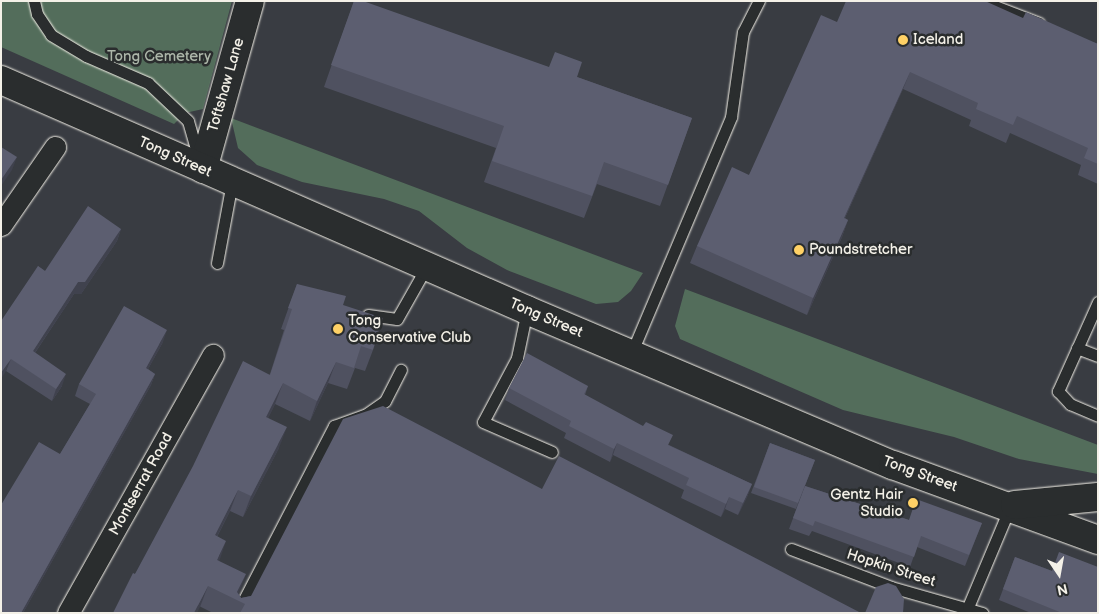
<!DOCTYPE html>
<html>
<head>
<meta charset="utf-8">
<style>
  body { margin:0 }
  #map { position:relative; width:1099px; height:614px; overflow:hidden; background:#393c42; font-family:"Balsamiq Sans",sans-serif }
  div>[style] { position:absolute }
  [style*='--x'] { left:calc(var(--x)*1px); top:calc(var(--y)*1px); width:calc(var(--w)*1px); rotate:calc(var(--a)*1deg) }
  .green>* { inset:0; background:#536d5b }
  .roads { filter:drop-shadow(0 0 1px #f4f1e8) drop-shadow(0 0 1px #f4f1e8) }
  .lane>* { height:11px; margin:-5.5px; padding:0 5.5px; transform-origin:5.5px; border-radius:5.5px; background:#2a2d2e }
  .street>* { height:21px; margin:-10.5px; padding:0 10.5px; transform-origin:10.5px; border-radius:10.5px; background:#2a2d2e }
  .secondary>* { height:28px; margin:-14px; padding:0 14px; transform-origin:14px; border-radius:14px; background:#2a2d2e }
  .highway>* { height:28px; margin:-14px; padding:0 14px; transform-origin:14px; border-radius:14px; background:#2a2d2e }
  .wall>* { inset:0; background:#4f5160 }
  .shaded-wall>* { inset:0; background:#40424e }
  .building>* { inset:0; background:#5c5e70 }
  .dots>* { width:14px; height:14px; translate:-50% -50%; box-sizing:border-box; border:2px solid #2a2d2e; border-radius:50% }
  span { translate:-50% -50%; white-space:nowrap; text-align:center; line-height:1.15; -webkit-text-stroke:5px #2a2d2e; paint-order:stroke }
  .poi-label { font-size:15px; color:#f4f1e8 }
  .left { translate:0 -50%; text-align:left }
  .right { translate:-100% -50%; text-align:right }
  .park-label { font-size:15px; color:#acb6a9 }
  .street-label { font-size:15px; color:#f4f1e8 }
  .frame { position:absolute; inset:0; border:2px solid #f4f1e8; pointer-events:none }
  .north { position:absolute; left:1034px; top:549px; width:50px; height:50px; -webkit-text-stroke:4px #2a2d2e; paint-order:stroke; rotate:168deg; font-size:14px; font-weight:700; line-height:20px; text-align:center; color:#f4f1e8 }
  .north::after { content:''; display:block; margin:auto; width:18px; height:22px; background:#f4f1e8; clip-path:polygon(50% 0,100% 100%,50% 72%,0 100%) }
</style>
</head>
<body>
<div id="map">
  <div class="green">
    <div style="clip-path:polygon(1px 1px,232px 1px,203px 109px,185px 113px,174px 124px,1px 47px)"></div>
    <div style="clip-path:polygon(231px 118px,643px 273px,631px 291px,618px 302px,596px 304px,507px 270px,467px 248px,419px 211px,384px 199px,302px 182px,257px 165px,238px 148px)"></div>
    <div style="clip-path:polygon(685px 289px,1098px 445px,1098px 474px,1019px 459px,954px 437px,843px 410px,680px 339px,675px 326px)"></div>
  </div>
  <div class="roads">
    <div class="lane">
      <div style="--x:34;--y:1;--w:13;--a:77"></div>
      <div style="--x:37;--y:14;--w:25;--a:56"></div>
      <div style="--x:51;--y:35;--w:41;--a:31"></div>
      <div style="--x:86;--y:56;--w:68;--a:23.5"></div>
      <div style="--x:148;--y:83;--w:55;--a:43.5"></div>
      <div style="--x:188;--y:121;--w:40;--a:74"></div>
      <div style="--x:982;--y:1;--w:61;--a:21.1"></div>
      <div style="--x:217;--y:263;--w:82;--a:-79.5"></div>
      <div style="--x:1098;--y:302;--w:98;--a:114.2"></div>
      <div style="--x:1058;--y:391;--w:18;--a:47"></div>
      <div style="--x:1070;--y:404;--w:30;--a:23"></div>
      <div style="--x:527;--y:310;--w:49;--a:101.8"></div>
      <div style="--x:517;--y:358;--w:72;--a:118"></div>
      <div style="--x:483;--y:422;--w:75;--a:23.5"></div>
      <div style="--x:368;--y:315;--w:29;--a:8"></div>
      <div style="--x:397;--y:319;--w:61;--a:-60.5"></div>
      <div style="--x:1077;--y:348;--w:22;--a:21"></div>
      <div style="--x:631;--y:354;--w:257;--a:-67.1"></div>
      <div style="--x:731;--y:117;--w:86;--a:-82"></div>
      <div style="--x:743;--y:32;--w:35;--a:-63"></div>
      <div style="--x:791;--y:549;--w:107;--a:20.8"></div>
      <div style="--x:891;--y:587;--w:95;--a:15.9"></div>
      <div style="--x:968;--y:607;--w:108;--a:-67.2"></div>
      <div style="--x:237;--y:613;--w:211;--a:-62.6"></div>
      <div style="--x:334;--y:426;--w:33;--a:-20"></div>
      <div style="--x:365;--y:415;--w:24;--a:-35"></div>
      <div style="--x:385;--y:401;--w:35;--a:-63"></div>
    </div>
    <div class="street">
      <div style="--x:1;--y:225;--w:95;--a:-55.3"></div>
      <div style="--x:68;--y:613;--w:296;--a:-60.7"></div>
    </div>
    <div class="secondary">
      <div style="--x:203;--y:169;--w:174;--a:-74.4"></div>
    </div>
    <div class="highway">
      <div style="--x:1;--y:80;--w:574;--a:23.62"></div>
      <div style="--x:527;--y:310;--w:397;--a:23"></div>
      <div style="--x:893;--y:465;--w:218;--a:20.1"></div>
      <div style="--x:1015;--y:505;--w:83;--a:-5.5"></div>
    </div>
  </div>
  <div class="wall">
    <div style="clip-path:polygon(354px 1px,577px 77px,692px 118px,660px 206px,597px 184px,584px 218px,484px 182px,496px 148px,324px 87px)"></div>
    <div style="clip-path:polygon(1023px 18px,1098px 44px,1098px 184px,1078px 175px,1081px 165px,1010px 133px,1006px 143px,969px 126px,971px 120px,903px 89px,845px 218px,848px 220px,842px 237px,807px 315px,690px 263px,697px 246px,749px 175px,837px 22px)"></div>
    <div style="clip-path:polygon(121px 229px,117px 241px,81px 294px,74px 294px,35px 353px,62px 386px,52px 401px,6px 371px,38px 266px,45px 271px)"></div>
    <div style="clip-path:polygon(297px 284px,343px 305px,373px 350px,365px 371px,355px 368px,347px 389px,328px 383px,310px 421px,275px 404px,268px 418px,279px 448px,243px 517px,230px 511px,217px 537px,219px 561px,241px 598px,251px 596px,542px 489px,861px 613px,213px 613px,135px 574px,270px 374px,284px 330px,281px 329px)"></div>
    <div style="clip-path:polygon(163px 342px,148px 369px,155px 374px,151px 385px,23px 613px,1px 613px,60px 454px,90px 404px,75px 396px,79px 384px)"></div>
    <div style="clip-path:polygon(588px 386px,585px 395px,669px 445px,752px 484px,747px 497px,738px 515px,725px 509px,721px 517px,681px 498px,684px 490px,613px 455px,610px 462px,564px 438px,566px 433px,505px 400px,509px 388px)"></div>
    <div style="clip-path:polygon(770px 443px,815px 460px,796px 509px,751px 493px)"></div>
    <div style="clip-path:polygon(805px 486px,909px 520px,982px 523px,965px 566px,917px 547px,910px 567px,812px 531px,809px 536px,789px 529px)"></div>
    <div style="clip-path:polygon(1015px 557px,1052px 571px,1098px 613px,1031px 613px,999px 600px)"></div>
  </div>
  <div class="shaded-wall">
    <div style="clip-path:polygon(910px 72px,903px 89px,837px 235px,844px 218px)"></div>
    <div style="clip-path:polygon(17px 157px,12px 170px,1px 186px,1px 180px)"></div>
    <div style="clip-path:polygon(848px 220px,842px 237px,807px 315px,813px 298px)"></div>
    <div style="clip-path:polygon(121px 229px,117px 241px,81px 294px,74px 294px,28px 363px,33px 351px,78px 282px)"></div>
    <div style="clip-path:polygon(167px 330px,163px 342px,142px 380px,146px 368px)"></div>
    <div style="clip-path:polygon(11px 359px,6px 371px,1px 379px,1px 373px)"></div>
    <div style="clip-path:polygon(336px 362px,328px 383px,310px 421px,317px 401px)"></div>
    <div style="clip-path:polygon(66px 374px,62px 386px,52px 401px,56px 389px)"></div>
    <div style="clip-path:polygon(155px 374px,151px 385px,23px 613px,21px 613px)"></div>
    <div style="clip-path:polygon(283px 383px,275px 404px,258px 438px,266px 417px)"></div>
    <div style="clip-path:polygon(287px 427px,279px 448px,243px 517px,251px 496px)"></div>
    <div style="clip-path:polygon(617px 443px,613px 455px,610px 462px,614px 449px)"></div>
    <div style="clip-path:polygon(752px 484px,747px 497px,738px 515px,743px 503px)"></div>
    <div style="clip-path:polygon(238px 490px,230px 511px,207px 556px,215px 535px)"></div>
    <div style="clip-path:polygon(729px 497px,725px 509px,721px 517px,726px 504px)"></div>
    <div style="clip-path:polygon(226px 541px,219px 562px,217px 560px)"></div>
    <div style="clip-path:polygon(246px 574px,238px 595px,237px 592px)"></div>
    <div style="clip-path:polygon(208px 586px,200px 607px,197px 613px,194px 613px)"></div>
  </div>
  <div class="building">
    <div style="clip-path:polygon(354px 1px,363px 1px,549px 67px,555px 52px,582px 62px,577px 77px,692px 118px,668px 185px,604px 162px,592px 196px,492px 161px,504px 126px,331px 65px)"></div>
    <div style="clip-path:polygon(846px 1px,985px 1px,1023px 18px,1026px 12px,1098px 44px,1098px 164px,1084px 158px,1088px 148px,1017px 116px,1013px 125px,976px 109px,978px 103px,910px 72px,844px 218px,848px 220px,813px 298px,697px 246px,732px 167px,749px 175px,821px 15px,837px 22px)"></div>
    <div style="clip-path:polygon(1px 147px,17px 157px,1px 180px)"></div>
    <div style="clip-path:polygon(88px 206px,121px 229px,85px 282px,78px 282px,33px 351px,66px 374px,56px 389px,11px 359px,1px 373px,1px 321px,38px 266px,45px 271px)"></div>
    <div style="clip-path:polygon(297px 284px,346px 296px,343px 305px,383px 318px,373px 350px,361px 346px,354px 368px,336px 362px,317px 401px,283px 383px,266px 417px,287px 427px,251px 496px,238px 490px,215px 535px,226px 541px,217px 560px,246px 574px,237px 592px,241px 598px,251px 596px,343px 419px,383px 406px,542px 489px,559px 456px,861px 613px,240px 613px,245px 604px,208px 586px,194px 613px,113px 613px,133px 573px,135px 574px,193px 466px,243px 361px,270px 375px,292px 309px,288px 308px)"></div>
    <div style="clip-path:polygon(124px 306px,167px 330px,146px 368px,155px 374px,21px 613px,1px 613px,1px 505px,39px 442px,60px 454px,96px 394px,79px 384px)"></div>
    <div style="clip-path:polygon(527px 353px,588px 386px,584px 394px,643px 426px,646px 422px,673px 435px,668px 445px,752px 484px,743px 503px,729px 497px,726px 504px,686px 485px,689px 478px,617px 443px,614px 449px,569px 426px,571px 421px,509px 388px)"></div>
    <div style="clip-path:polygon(770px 443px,815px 460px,798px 503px,754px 487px)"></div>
    <div style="clip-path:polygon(805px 486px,909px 520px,916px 499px,982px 523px,969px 555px,921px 536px,914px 557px,815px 521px,813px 526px,793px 518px)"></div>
    <div style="clip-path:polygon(1059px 552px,1098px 567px,1098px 613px,1062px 613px,1003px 589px,1015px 557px,1052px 571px)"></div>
    <div style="clip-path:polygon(888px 583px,896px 586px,904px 599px,903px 613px,865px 613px,876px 587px)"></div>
  </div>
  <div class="dots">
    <div style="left:903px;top:40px;background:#ffd166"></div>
    <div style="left:799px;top:250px;background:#ffd166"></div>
    <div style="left:338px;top:329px;background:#ffd166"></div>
    <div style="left:913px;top:503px;background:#ffd166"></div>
  </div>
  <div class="poi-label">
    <span class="left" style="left:913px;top:40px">Iceland</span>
    <span class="left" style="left:809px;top:250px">Poundstretcher</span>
    <span class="left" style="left:348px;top:329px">Tong<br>Conservative Club</span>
    <span class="right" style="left:903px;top:503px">Gentz Hair<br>Studio</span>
  </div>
  <div class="park-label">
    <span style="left:159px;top:57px">Tong Cemetery</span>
  </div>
  <div class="street-label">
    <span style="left:226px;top:85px;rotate:-74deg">Toftshaw Lane</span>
    <span style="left:175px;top:157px;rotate:24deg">Tong Street</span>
    <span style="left:546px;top:318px;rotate:23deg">Tong Street</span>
    <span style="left:920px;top:474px;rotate:20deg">Tong Street</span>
    <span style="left:141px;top:484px;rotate:-61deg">Montserrat Road</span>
    <span style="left:891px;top:568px;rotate:18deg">Hopkin Street</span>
  </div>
  <div class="frame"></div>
  <div class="north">N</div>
</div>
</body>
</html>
